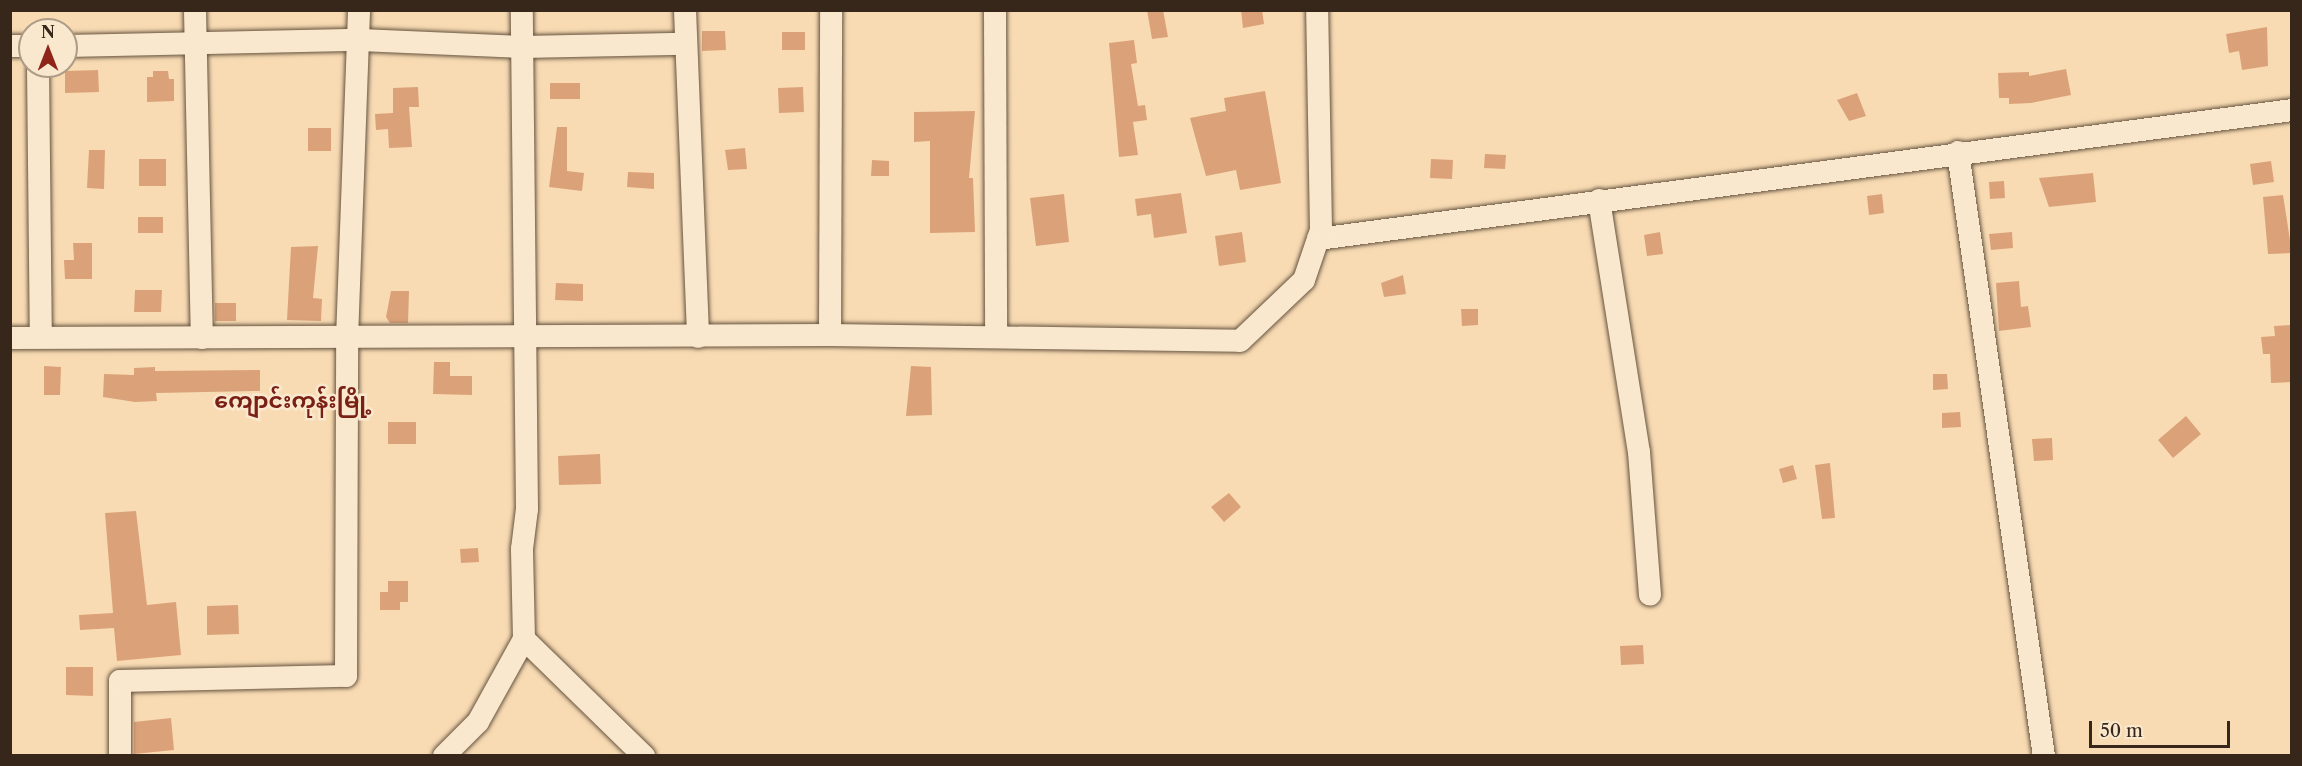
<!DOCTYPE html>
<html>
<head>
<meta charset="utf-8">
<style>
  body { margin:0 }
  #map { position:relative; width:2302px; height:766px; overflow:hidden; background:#f8dbb3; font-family:"Libre Caslon Text","Noto Sans Myanmar",serif }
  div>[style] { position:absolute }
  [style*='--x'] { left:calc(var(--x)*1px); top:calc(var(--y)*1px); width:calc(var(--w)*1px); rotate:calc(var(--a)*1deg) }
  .building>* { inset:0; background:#dba279 }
  .roads { filter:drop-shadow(0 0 2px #665440) drop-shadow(0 0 2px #665440) }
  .minor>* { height:22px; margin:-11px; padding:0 11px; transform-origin:11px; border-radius:11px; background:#fae8ce }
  span { translate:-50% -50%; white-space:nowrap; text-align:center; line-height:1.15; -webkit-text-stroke:5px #fae8ce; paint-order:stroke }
  .district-label { font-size:22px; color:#7a1f14; font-weight:700 }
  .frame { position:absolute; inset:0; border:12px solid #36271a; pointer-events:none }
  .north { position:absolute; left:18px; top:18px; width:60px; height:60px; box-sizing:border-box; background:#fae8ce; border:2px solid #ac9b86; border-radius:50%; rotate:0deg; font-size:16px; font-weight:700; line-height:24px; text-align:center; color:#36271a }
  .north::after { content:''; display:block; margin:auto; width:21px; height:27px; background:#8f2418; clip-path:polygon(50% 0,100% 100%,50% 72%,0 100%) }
  .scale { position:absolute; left:2089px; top:721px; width:141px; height:27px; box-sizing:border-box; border:3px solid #36271a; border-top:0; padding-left:8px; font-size:18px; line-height:21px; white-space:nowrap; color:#36271a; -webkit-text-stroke:4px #fae8ce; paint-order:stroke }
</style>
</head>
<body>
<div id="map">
  <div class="building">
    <div style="clip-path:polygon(1147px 10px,1163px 10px,1168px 37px,1152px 39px)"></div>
    <div style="clip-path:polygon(1241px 10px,1262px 10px,1264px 24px,1243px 28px)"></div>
    <div style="clip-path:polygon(2267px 27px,2268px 66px,2242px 70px,2239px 51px,2229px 53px,2226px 34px)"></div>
    <div style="clip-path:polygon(702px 31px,725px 31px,726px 50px,702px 51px)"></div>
    <div style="clip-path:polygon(782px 32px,805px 32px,805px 50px,782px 50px)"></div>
    <div style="clip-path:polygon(1134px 40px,1137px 63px,1131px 64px,1138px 106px,1145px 105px,1147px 120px,1133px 122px,1138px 155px,1119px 157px,1109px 43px)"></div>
    <div style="clip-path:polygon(2066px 69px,2071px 95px,2031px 103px,2009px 104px,2009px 98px,1999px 98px,1998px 73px,2029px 72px,2029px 76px)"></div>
    <div style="clip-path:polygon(98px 70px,99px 92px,65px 93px,65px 71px)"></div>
    <div style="clip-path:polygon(153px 71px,168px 71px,169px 79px,174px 79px,174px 101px,147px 102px,147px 77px,153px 77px)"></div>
    <div style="clip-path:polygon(550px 83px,580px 83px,580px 99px,550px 99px)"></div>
    <div style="clip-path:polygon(418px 87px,419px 107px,409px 107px,412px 147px,389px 148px,388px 129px,376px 130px,375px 114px,393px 113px,393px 88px)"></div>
    <div style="clip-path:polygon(803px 87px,804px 112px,779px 113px,778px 88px)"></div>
    <div style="clip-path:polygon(1265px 91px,1281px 183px,1240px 190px,1236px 170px,1206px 176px,1190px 118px,1226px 111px,1224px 98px)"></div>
    <div style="clip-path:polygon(1857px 93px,1866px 116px,1849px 121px,1837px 100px)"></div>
    <div style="clip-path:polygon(975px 111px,969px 178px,973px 178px,975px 232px,930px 233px,930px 141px,914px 142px,914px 112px)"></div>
    <div style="clip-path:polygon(557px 127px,567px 127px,567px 171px,584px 173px,582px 191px,549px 187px)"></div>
    <div style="clip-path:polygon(308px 128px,331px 128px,331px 151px,308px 151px)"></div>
    <div style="clip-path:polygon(745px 148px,747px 169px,728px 170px,725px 150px)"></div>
    <div style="clip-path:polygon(89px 150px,105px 150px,104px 189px,87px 188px)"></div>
    <div style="clip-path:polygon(1485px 154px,1506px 155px,1505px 169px,1484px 168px)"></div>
    <div style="clip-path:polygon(139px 159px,166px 159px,166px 186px,139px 186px)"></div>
    <div style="clip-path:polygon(1431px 159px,1453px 160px,1452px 179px,1430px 178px)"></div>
    <div style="clip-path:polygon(872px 160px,889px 161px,889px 176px,871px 176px)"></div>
    <div style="clip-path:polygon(2271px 161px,2274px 182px,2253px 185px,2250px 164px)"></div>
    <div style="clip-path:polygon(628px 172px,654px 173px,654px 189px,627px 187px)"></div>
    <div style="clip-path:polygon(2093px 173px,2096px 202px,2049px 207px,2039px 178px)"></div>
    <div style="clip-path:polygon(2004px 181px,2005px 198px,1990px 199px,1989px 182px)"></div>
    <div style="clip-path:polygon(1181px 193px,1187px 233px,1154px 238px,1151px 214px,1137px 216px,1135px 199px)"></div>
    <div style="clip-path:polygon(1064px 194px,1069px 242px,1036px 246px,1030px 198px)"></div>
    <div style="clip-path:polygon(1882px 194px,1884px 213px,1869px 215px,1867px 196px)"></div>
    <div style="clip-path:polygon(2283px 195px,2292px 253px,2268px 254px,2263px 197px)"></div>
    <div style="clip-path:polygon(138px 217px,163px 217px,163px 233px,138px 233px)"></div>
    <div style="clip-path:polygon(1242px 232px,1246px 262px,1219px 266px,1215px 236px)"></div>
    <div style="clip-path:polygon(1660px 232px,1663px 254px,1647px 256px,1644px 235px)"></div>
    <div style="clip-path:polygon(2012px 232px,2013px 248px,1991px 250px,1989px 234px)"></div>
    <div style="clip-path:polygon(73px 243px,92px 243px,92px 279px,65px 279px,64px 260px,74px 260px)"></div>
    <div style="clip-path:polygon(318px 246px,313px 298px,322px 299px,321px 321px,287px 320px,291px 247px)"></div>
    <div style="clip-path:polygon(1403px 275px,1406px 294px,1384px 297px,1381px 283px)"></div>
    <div style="clip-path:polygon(2019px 281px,2021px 307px,2028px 306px,2031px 327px,1999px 331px,1996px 283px)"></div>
    <div style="clip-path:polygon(556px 283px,583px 284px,583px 301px,555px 300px)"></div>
    <div style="clip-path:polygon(135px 290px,162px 290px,161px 312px,134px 312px)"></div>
    <div style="clip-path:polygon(391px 291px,409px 291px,408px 323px,390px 323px,386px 317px)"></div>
    <div style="clip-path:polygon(215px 303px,236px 303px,236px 321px,215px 321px)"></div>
    <div style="clip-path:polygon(1461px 309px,1478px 309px,1478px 325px,1462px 326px)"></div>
    <div style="clip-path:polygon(2292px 325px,2292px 382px,2271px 383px,2270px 354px,2263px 354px,2261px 337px,2275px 336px,2274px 326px)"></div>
    <div style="clip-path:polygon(434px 362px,450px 362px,450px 376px,472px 376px,472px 395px,433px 394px)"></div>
    <div style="clip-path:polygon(44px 366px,61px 367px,60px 395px,44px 395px)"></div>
    <div style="clip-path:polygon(911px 366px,931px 367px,932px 415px,906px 416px)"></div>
    <div style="clip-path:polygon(155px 367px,155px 371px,260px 370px,260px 391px,156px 393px,157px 401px,135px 402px,103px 397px,104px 374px,134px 375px,134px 368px)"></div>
    <div style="clip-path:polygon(1933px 374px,1947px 374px,1948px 389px,1933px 390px)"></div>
    <div style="clip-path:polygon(1960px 412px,1961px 427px,1942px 428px,1942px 413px)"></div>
    <div style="clip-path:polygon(2186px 416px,2201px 434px,2173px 458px,2158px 440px)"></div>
    <div style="clip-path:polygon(388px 422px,416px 422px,416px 444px,388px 444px)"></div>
    <div style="clip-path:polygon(2052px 438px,2053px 460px,2034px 461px,2032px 439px)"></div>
    <div style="clip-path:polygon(600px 454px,601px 484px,559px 485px,558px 456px)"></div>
    <div style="clip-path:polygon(1830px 463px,1835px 518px,1822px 519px,1815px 465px)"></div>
    <div style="clip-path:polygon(1793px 465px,1797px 479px,1783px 483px,1779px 469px)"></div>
    <div style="clip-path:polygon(1229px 493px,1241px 507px,1224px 522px,1211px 507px)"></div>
    <div style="clip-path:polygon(136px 511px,147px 605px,176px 602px,181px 655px,117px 661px,114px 628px,80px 630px,79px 615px,113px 613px,105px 513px)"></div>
    <div style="clip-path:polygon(478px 548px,479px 562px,461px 563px,460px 549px)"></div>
    <div style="clip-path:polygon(388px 581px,408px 581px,408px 602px,400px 602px,400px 610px,380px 610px,380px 592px,388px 592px)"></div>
    <div style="clip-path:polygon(238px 605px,239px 634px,207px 635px,207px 606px)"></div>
    <div style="clip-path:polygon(1643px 645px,1644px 664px,1621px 665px,1620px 646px)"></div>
    <div style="clip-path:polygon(66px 667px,93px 667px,93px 696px,66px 695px)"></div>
    <div style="clip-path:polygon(171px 718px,174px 750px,134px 754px,134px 722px)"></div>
  </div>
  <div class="roads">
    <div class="minor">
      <div style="--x:195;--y:10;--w:328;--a:88.8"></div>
      <div style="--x:685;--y:10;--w:327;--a:87.7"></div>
      <div style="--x:995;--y:10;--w:327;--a:89.8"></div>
      <div style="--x:10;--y:46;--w:20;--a:0"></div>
      <div style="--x:66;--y:46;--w:294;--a:-1.2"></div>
      <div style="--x:360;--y:40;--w:162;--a:2.5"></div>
      <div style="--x:522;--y:47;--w:163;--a:-1.1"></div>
      <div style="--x:38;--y:66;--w:271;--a:89.4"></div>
      <div style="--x:1958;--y:152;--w:610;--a:81.9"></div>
      <div style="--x:1599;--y:200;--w:255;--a:81"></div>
      <div style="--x:1639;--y:452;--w:143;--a:85.6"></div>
      <div style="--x:1318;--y:239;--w:983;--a:-7.54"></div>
      <div style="--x:830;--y:335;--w:325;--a:-89.8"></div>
      <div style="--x:10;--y:338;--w:820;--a:-0.21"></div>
      <div style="--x:830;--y:335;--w:410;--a:0.8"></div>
      <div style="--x:1240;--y:341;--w:88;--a:-43.6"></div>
      <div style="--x:1304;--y:280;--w:53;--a:-71.2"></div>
      <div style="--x:1321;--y:230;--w:220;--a:-91"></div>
      <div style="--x:524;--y:639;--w:168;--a:44.3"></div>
      <div style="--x:120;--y:756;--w:75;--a:-90"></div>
      <div style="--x:120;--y:681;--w:226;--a:-1.3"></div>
      <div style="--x:346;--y:676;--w:337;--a:-89.8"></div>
      <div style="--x:347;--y:339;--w:329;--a:-87.9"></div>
      <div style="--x:444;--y:756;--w:48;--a:-45"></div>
      <div style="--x:478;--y:722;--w:95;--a:-61"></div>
      <div style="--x:524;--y:639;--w:90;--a:-91.3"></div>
      <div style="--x:522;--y:549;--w:40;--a:-82.9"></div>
      <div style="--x:527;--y:509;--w:499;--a:-90.6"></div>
    </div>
  </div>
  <div class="district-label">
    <span style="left:293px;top:401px">ကျောင်းကုန်းမြို့</span>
  </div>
  <div class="frame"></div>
  <div class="north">N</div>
  <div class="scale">50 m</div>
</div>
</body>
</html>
